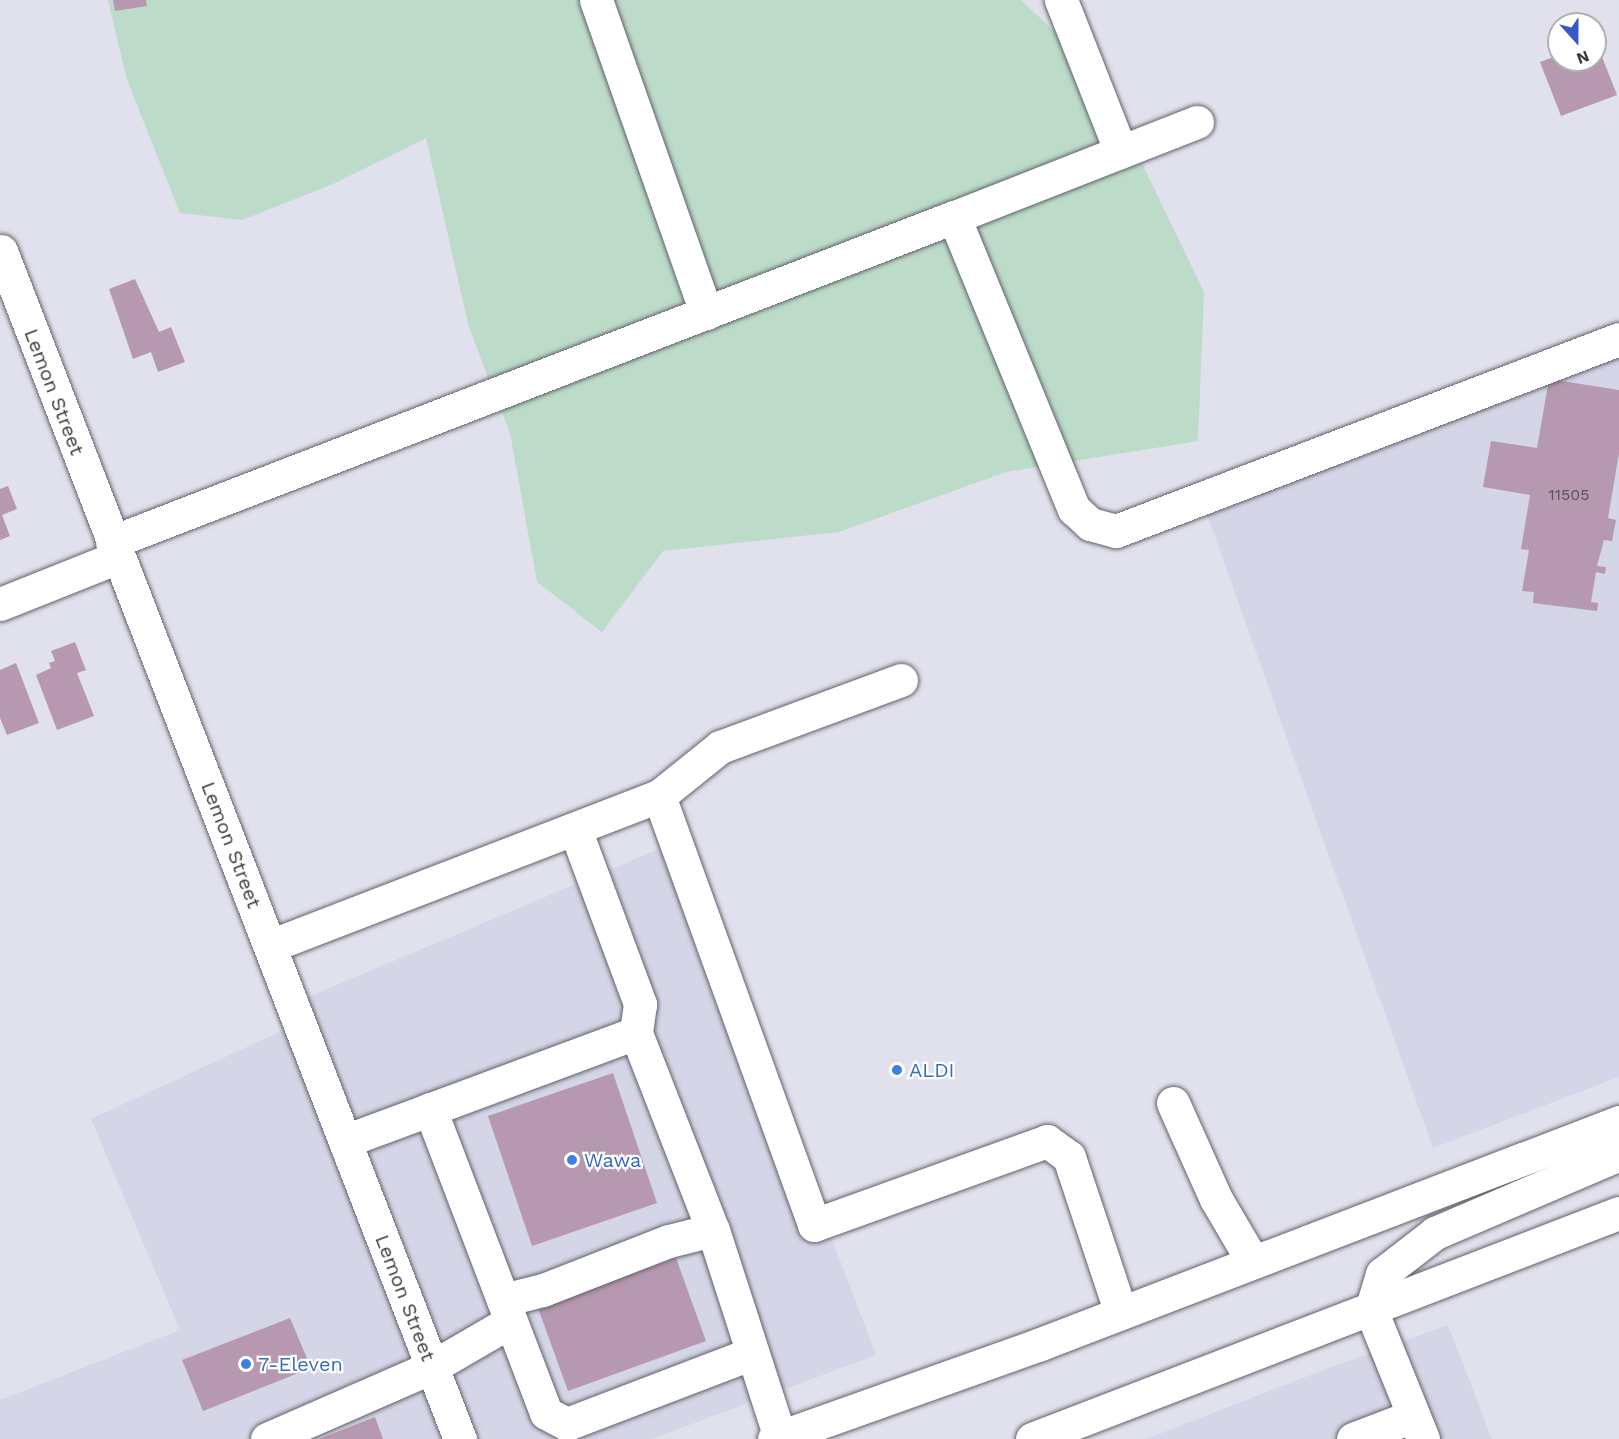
<!DOCTYPE html>
<html>
<head>
<meta charset="utf-8">
<style>
  body { margin:0 }
  #map { position:relative; width:1619px; height:1439px; overflow:hidden; background:#e0e1ec; font-family:"Work Sans",sans-serif }
  div>[style] { position:absolute }
  [style*='--x'] { left:calc(var(--x)*1px); top:calc(var(--y)*1px); width:calc(var(--w)*1px); rotate:calc(var(--a)*1deg) }
  .built>* { inset:0; background:#d4d5e7 }
  .green>* { inset:0; background:#bddbc9 }
  .building>* { inset:0; background:#b698b1 }
  .roads { filter:drop-shadow(0 0 2px #61626b) drop-shadow(0 0 2px #61626b) }
  .minor>* { height:33px; margin:-16.5px; padding:0 16.5px; transform-origin:16.5px; border-radius:16.5px; background:#fff }
  .major>* { height:33px; margin:-16.5px; padding:0 16.5px; transform-origin:16.5px; border-radius:16.5px; background:#fff }
  .dots>* { width:16px; height:16px; translate:-50% -50%; box-sizing:border-box; border:3px solid #fff; border-radius:50% }
  span { translate:-50% -50%; white-space:nowrap; text-align:center; line-height:1.15; -webkit-text-stroke:4.5px #fff; paint-order:stroke }
  .number-label { font-size:16px; color:#5a535d }
  .number-label span { -webkit-text-stroke-width:0 }
  .street-label { font-size:20px; color:#3c3c41 }
  .shop-label { font-size:20px; color:#366cbe }
  .left { translate:0 -50%; text-align:left }
  .north { position:absolute; left:1547px; top:12px; width:60px; height:60px; box-sizing:border-box; background:#fff; border:2px solid #b1b1b3; border-radius:50%; rotate:159deg; font-size:16px; font-weight:700; line-height:24px; text-align:center; color:#3c3c41 }
  .north::after { content:''; display:block; margin:auto; width:21px; height:27px; background:#3658c9; clip-path:polygon(50% 0,100% 100%,50% 72%,0 100%) }
</style>
</head>
<body>
<div id="map">
  <div class="built">
    <div style="clip-path:polygon(1619px 356px,1619px 1077px,1433px 1148px,1204px 506px)"></div>
    <div style="clip-path:polygon(680px 840px,876px 1355px,652px 1439px,476px 1439px,306px 998px)"></div>
    <div style="clip-path:polygon(286px 1029px,443px 1439px,0 1439px,0 1400px,180px 1330px,91px 1119px)"></div>
    <div style="clip-path:polygon(1448px 1325px,1492px 1439px,1146px 1439px,1326px 1369px)"></div>
  </div>
  <div class="green">
    <div style="clip-path:polygon(108px 0,1021px 0,1098px 72px,1204px 292px,1198px 441px,1006px 472px,839px 532px,663px 551px,602px 632px,537px 582px,510px 433px,469px 328px,426px 138px,333px 184px,242px 220px,180px 213px,127px 80px)"></div>
  </div>
  <div class="building">
    <div style="clip-path:polygon(113px 0,146px 0,147px 6px,115px 11px)"></div>
    <div style="clip-path:polygon(1595px 39px,1617px 95px,1561px 116px,1540px 62px,1559px 55px,1559px 60px,1595px 60px)"></div>
    <div style="clip-path:polygon(135px 279px,159px 332px,171px 327px,185px 362px,158px 372px,151px 352px,133px 359px,109px 289px)"></div>
    <div style="clip-path:polygon(1549px 379px,1619px 390px,1619px 453px,1608px 518px,1616px 520px,1612px 541px,1604px 540px,1598px 562px,1597px 566px,1606px 567px,1605px 574px,1596px 572px,1591px 602px,1598px 603px,1597px 611px,1533px 603px,1534px 592px,1522px 591px,1529px 550px,1521px 549px,1530px 495px,1483px 487px,1491px 441px,1537px 448px)"></div>
    <div style="clip-path:polygon(8px 486px,17px 509px,2px 515px,10px 536px,0 540px,0 489px)"></div>
    <div style="clip-path:polygon(75px 642px,86px 670px,77px 673px,94px 716px,57px 730px,36px 675px,51px 668px,49px 663px,55px 661px,51px 651px)"></div>
    <div style="clip-path:polygon(16px 663px,39px 723px,7px 735px,0 718px,0 670px)"></div>
    <div style="clip-path:polygon(613px 1073px,657px 1203px,532px 1246px,488px 1116px)"></div>
    <div style="clip-path:polygon(676px 1258px,706px 1341px,568px 1391px,538px 1308px)"></div>
    <div style="clip-path:polygon(290px 1318px,311px 1368px,203px 1411px,182px 1360px)"></div>
    <div style="clip-path:polygon(375px 1417px,383px 1439px,319px 1439px)"></div>
  </div>
  <div class="roads">
    <div class="minor">
      <div style="--x:596;--y:0;--w:332;--a:70.6"></div>
      <div style="--x:1061;--y:0;--w:163;--a:68.5"></div>
      <div style="--x:1197;--y:122;--w:261;--a:158.6"></div>
      <div style="--x:954;--y:217;--w:316;--a:67.7"></div>
      <div style="--x:1074;--y:509;--w:22;--a:43"></div>
      <div style="--x:1090;--y:524;--w:27;--a:15"></div>
      <div style="--x:1116;--y:531;--w:538;--a:-20.89"></div>
      <div style="--x:1;--y:251;--w:1274;--a:68.88"></div>
      <div style="--x:112;--y:542;--w:903;--a:-21.11"></div>
      <div style="--x:0;--y:604;--w:127;--a:-21.7"></div>
      <div style="--x:659;--y:796;--w:456;--a:70.1"></div>
      <div style="--x:814;--y:1225;--w:248;--a:-19.8"></div>
      <div style="--x:1047;--y:1141;--w:27;--a:36"></div>
      <div style="--x:1069;--y:1157;--w:164;--a:71.6"></div>
      <div style="--x:575;--y:829;--w:187;--a:69.6"></div>
      <div style="--x:640;--y:1004;--w:29;--a:98"></div>
      <div style="--x:270;--y:946;--w:417;--a:-21.1"></div>
      <div style="--x:659;--y:796;--w:78;--a:-38.8"></div>
      <div style="--x:720;--y:747;--w:193;--a:-20.3"></div>
      <div style="--x:1173;--y:1103;--w:105;--a:65.9"></div>
      <div style="--x:1216;--y:1199;--w:73;--a:59.6"></div>
      <div style="--x:430;--y:1109;--w:325;--a:69.1"></div>
      <div style="--x:546;--y:1413;--w:24;--a:28"></div>
      <div style="--x:567;--y:1424;--w:196;--a:-20.9"></div>
      <div style="--x:345;--y:1141;--w:310;--a:-20.4"></div>
      <div style="--x:636;--y:1033;--w:212;--a:68.7"></div>
      <div style="--x:713;--y:1230;--w:218;--a:72.1"></div>
      <div style="--x:503;--y:1300;--w:41;--a:-14"></div>
      <div style="--x:543;--y:1290;--w:135;--a:-21.3"></div>
      <div style="--x:669;--y:1241;--w:45;--a:-14"></div>
      <div style="--x:1371;--y:1310;--w:139;--a:68"></div>
      <div style="--x:267;--y:1439;--w:180;--a:-23.6"></div>
      <div style="--x:432;--y:1367;--w:91;--a:-30.2"></div>
      <div style="--x:1353;--y:1439;--w:64;--a:-21"></div>
    </div>
    <div class="major">
      <div style="--x:1371;--y:1310;--w:38;--a:-73"></div>
      <div style="--x:1382;--y:1274;--w:67;--a:-37.7"></div>
      <div style="--x:1435;--y:1233;--w:200;--a:-23.2"></div>
      <div style="--x:774;--y:1439;--w:280;--a:-19.6"></div>
      <div style="--x:1038;--y:1345;--w:622;--a:-21"></div>
      <div style="--x:1032;--y:1439;--w:629;--a:-21.06"></div>
    </div>
  </div>
  <div class="dots">
    <div style="left:897px;top:1070px;background:#3f7fe0"></div>
    <div style="left:572px;top:1160px;background:#3f7fe0"></div>
    <div style="left:246px;top:1364px;background:#3f7fe0"></div>
  </div>
  <div class="number-label">
    <span style="left:1569px;top:495px">11505</span>
  </div>
  <div class="street-label">
    <span style="left:54px;top:392px;rotate:69deg">Lemon Street</span>
    <span style="left:231px;top:845px;rotate:69deg">Lemon Street</span>
    <span style="left:405px;top:1298px;rotate:69deg">Lemon Street</span>
  </div>
  <div class="shop-label">
    <span class="left" style="left:909px;top:1070px">ALDI</span>
    <span class="left" style="left:584px;top:1160px">Wawa</span>
    <span class="left" style="left:258px;top:1364px">7-Eleven</span>
  </div>
  <div class="north">N</div>
</div>
</body>
</html>
